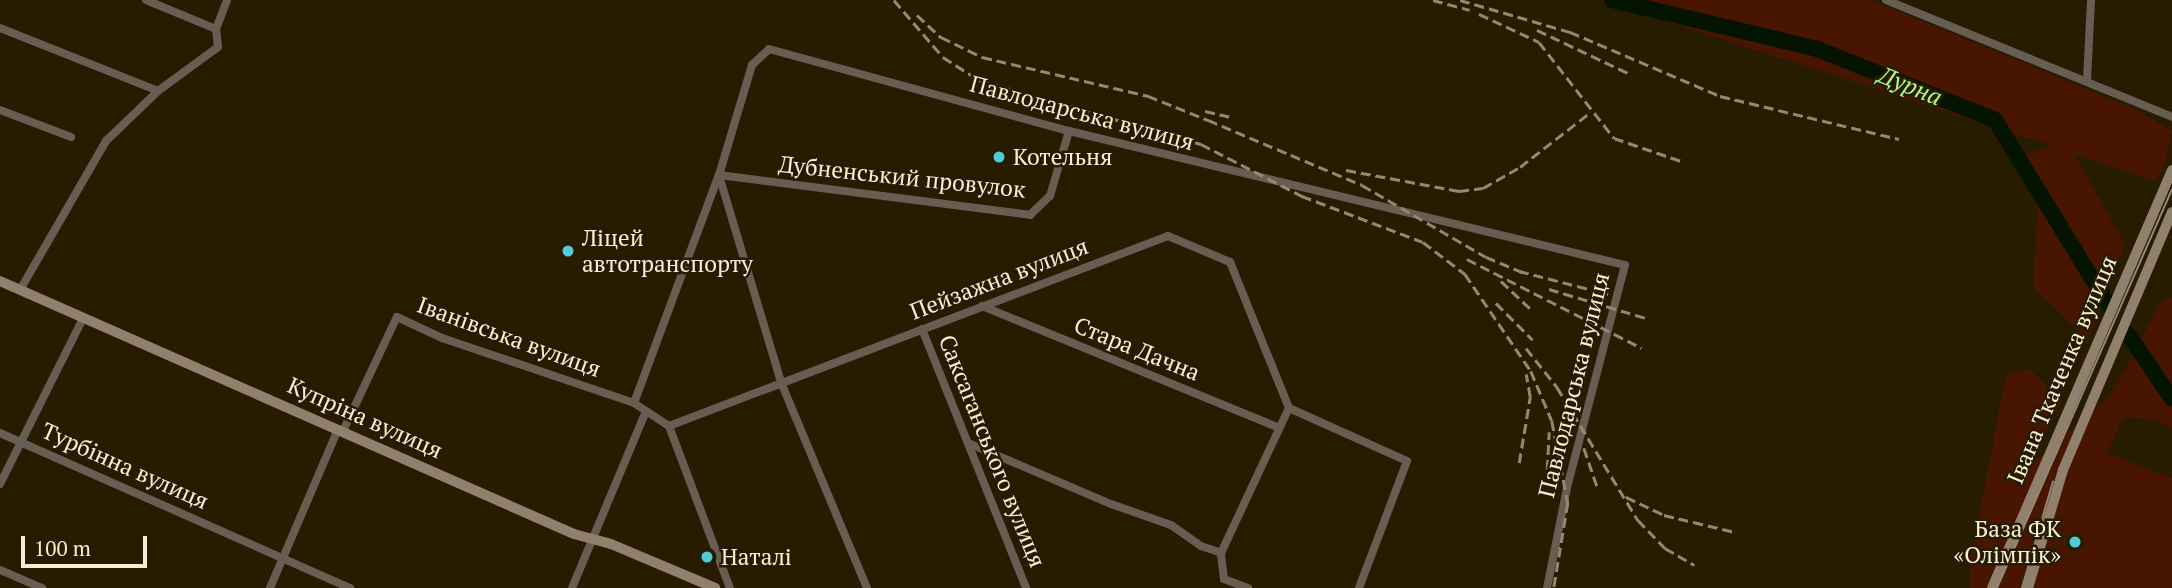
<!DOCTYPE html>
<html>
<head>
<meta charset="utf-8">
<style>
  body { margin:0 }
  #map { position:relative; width:2172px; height:588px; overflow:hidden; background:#271c00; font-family:"PT Serif",serif }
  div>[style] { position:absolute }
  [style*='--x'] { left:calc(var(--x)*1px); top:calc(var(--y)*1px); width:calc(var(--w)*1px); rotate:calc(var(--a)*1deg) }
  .green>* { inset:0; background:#481600 }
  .river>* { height:16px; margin:-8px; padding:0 8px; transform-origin:8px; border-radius:8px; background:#051400 }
  .street>* { height:8px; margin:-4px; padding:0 4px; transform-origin:4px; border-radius:4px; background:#685d52 }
  .secondary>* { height:10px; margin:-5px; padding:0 5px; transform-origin:5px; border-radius:5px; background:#92806f }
  .tram>* { height:2px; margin:-1px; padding:0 1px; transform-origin:1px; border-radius:1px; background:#928972 }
  .rail>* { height:2.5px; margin-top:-1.25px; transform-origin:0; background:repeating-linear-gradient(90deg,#928972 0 10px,transparent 0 15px) }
  .dots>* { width:19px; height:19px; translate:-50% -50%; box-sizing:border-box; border:4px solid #271c00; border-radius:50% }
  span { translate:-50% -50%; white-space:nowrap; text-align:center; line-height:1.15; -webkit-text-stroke:5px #271c00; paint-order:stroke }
  .street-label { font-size:23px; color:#f5eedc }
  .poi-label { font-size:23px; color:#f5eedc }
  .left { translate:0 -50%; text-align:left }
  .right { translate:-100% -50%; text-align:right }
  .water-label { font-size:24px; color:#aef48a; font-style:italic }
  .scale { position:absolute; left:21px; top:536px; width:126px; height:32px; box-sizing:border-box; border:4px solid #f5eedc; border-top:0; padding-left:9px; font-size:21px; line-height:24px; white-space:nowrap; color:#f5eedc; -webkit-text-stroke:5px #271c00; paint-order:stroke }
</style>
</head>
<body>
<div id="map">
  <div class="green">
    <div style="clip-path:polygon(1600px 0,1871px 0,2135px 109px,2172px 131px,2165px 164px,2155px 181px,2074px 154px,2125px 244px,2088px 340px,2033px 287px,2038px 207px,2025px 154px,2053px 146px)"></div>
    <div style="clip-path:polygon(2172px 298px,2172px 429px,2157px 420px,2123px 417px,2107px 453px,2172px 478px,2172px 588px,1970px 588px,1971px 558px,2006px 375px,2029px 369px,2062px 401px,2026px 469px,2110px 396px,2163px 299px)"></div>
  </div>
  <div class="river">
    <div style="--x:1612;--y:0;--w:211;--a:13.4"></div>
    <div style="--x:1817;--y:49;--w:192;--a:21.7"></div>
    <div style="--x:1995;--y:120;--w:218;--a:58.5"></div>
    <div style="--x:2128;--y:334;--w:78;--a:55.9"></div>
  </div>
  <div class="street">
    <div style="--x:146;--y:0;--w:76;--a:22.5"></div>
    <div style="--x:1886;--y:0;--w:309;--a:22.2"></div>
    <div style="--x:0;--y:28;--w:170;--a:21.7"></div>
    <div style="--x:2087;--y:80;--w:80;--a:-87.1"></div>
    <div style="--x:0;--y:110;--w:76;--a:20.8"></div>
    <div style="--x:20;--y:290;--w:172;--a:-60"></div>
    <div style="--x:106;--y:141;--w:72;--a:-43.9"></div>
    <div style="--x:158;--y:91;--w:74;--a:-36.3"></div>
    <div style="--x:218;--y:47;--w:18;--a:-96"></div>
    <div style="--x:216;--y:29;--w:31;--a:-69"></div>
    <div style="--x:982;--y:306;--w:319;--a:22.3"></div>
    <div style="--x:922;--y:329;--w:279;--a:68.1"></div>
    <div style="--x:634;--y:403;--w:243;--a:-69.6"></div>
    <div style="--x:719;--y:175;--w:314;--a:7.3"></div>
    <div style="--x:1030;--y:215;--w:28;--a:-44"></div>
    <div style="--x:1050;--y:196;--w:68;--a:-73.7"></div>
    <div style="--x:1289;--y:408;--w:129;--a:24.2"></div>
    <div style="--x:1407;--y:461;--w:136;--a:110.7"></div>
    <div style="--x:669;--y:426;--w:173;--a:69.4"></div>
    <div style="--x:343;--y:431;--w:126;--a:-64.7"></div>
    <div style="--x:397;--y:317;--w:50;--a:25"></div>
    <div style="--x:442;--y:338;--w:203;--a:18.7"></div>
    <div style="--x:634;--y:403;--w:42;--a:33.3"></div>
    <div style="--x:669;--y:426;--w:534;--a:-20.84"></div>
    <div style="--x:1168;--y:236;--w:67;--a:22.8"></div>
    <div style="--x:1230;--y:262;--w:157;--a:68"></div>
    <div style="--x:0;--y:433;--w:383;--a:23.9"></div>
    <div style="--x:968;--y:443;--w:155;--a:23.1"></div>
    <div style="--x:1111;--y:504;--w:64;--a:19.3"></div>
    <div style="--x:1171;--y:525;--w:37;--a:35"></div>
    <div style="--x:1201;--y:546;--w:21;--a:19"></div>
    <div style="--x:0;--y:484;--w:186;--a:-63.4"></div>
    <div style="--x:0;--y:570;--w:46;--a:23.2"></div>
    <div style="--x:1224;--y:579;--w:26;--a:-97"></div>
    <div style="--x:1221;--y:553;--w:160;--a:-64.9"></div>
    <div style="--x:1224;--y:579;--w:26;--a:21"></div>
    <div style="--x:270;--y:588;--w:173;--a:-66.8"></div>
    <div style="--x:572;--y:588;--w:192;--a:-67.3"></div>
    <div style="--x:867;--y:588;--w:223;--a:-112.7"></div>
    <div style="--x:781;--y:382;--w:216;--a:-106.7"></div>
    <div style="--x:719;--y:175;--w:115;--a:-73.3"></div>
    <div style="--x:752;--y:65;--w:23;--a:-43"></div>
    <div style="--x:769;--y:49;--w:311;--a:15.3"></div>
    <div style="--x:1069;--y:131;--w:572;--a:13.55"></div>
    <div style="--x:1625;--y:265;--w:230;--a:104.6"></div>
    <div style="--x:1567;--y:488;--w:102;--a:101.3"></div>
  </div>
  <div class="secondary">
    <div style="--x:0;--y:281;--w:627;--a:23.79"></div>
    <div style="--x:574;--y:534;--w:38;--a:15"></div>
    <div style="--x:611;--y:544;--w:113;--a:22.9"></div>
    <div style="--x:1992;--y:588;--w:455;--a:-66.7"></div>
    <div style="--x:2028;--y:588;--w:123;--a:-73.5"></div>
    <div style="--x:2063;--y:470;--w:280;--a:-67.1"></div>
  </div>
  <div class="tram">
    <div style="--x:1997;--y:588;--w:435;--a:-66.3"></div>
    <div style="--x:2022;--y:588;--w:111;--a:-73.8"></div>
  </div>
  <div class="rail">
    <div style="--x:894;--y:0;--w:75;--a:49.3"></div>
    <div style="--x:943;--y:57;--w:43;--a:32.6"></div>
    <div style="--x:979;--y:80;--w:231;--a:16.1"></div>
    <div style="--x:1201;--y:144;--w:114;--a:27.2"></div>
    <div style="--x:1302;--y:196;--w:129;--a:20.8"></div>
    <div style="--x:1423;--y:242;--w:53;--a:37.3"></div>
    <div style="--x:1465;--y:274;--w:117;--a:55.8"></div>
    <div style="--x:1531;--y:371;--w:54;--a:67.2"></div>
    <div style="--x:1552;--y:421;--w:84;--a:79"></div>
    <div style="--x:1568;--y:503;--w:86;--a:99.4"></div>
    <div style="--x:1433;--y:0;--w:38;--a:15"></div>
    <div style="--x:1460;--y:0;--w:115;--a:16.2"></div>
    <div style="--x:1570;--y:32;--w:163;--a:23.1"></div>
    <div style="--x:1720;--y:96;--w:184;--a:13.5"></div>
    <div style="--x:1479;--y:14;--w:66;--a:25"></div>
    <div style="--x:1539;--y:42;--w:122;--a:52"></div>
    <div style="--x:1614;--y:138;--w:71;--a:18.9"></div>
    <div style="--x:917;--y:15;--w:33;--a:43"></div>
    <div style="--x:941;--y:37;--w:46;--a:26"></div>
    <div style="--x:982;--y:57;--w:171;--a:13.2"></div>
    <div style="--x:1148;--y:96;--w:65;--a:21.8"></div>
    <div style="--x:1208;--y:120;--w:167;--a:22.9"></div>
    <div style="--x:1362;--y:185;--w:143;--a:30.1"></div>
    <div style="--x:1486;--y:257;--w:44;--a:22.5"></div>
    <div style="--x:1537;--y:30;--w:105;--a:25.3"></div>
    <div style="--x:1205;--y:111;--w:28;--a:13"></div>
    <div style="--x:1346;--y:170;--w:115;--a:10.5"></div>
    <div style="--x:1459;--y:191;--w:24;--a:-7"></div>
    <div style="--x:1483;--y:188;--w:43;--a:-29.6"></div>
    <div style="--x:1520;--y:167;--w:86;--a:-37.9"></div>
    <div style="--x:1467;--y:259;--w:196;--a:27"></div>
    <div style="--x:1519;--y:271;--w:92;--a:14.5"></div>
    <div style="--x:1501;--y:281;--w:44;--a:43.2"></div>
    <div style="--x:1549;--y:289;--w:104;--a:16.7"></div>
    <div style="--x:1496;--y:303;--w:52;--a:45"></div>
    <div style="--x:1526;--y:348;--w:50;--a:51.5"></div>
    <div style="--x:1557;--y:387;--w:156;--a:58.7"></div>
    <div style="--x:1638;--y:520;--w:39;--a:46"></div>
    <div style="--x:1665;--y:548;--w:34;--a:30"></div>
    <div style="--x:1584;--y:448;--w:40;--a:71.1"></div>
    <div style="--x:1519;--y:463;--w:67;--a:-80.5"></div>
    <div style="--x:1530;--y:397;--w:23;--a:-100"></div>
    <div style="--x:1547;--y:470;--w:38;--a:-87"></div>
    <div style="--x:1626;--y:497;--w:42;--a:25.3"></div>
    <div style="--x:1664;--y:515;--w:73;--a:13.5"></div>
  </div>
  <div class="dots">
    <div style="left:999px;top:157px;background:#52cbd8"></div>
    <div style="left:568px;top:251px;background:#52cbd8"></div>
    <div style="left:2075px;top:542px;background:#52cbd8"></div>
    <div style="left:707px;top:557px;background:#52cbd8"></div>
  </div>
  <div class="street-label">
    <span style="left:1082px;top:113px;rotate:15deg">Павлодарська вулиця</span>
    <span style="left:902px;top:177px;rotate:6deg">Дубненський провулок</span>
    <span style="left:999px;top:279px;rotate:-21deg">Пейзажна вулиця</span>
    <span style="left:509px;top:337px;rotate:20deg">Іванівська вулиця</span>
    <span style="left:1137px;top:349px;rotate:22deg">Стара Дачна</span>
    <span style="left:2062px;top:370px;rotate:-67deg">Івана Ткаченка вулиця</span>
    <span style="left:1574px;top:385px;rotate:-76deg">Павлодарська вулиця</span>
    <span style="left:365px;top:418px;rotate:24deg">Купріна вулиця</span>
    <span style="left:992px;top:451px;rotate:68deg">Саксаганського вулиця</span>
    <span style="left:125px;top:466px;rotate:24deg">Турбінна вулиця</span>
  </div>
  <div class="poi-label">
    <span class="left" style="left:1013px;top:157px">Котельня</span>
    <span class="left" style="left:582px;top:251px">Ліцей<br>автотранспорту</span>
    <span class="right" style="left:2061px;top:542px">База ФК<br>«Олімпік»</span>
    <span class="left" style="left:721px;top:557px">Наталі</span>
  </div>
  <div class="water-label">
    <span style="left:1910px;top:86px;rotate:22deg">Дурна</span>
  </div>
  <div class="scale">100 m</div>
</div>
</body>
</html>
